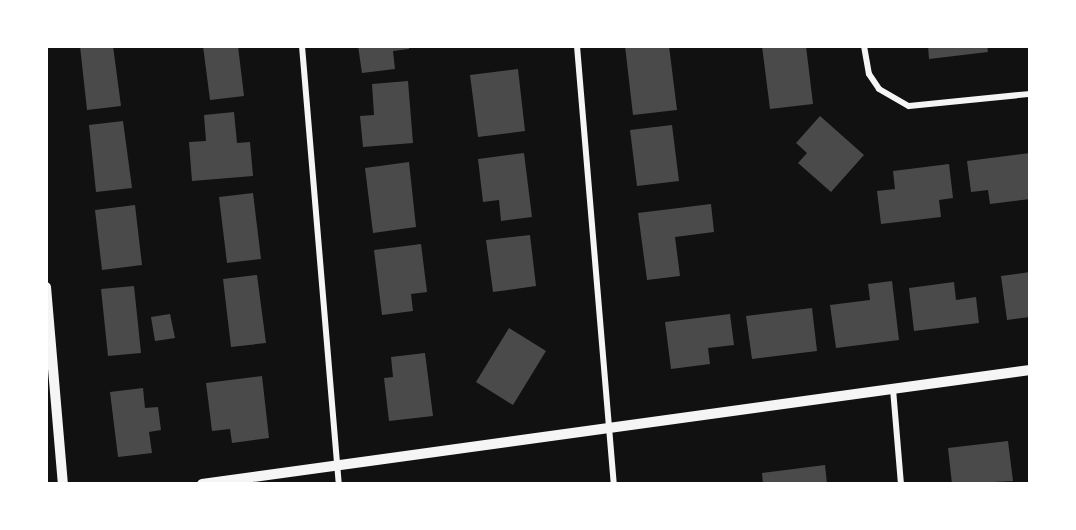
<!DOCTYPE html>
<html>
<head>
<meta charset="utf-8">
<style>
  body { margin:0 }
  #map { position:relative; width:1076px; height:530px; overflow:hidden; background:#111; font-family:"Roboto Serif",serif }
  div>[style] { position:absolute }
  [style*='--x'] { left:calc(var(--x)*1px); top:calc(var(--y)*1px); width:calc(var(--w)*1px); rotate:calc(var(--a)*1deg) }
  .building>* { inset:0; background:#4a4a4a }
  .minor>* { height:6px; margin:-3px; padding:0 3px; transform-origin:3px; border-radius:3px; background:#f5f5f5 }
  .tertiary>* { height:10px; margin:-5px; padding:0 5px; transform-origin:5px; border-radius:5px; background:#f5f5f5 }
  span { translate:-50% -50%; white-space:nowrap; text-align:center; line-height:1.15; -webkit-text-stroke:4.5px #fff; paint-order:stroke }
  .frame { position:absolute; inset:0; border:48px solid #fff; pointer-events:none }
</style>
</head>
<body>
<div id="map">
  <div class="building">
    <div style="clip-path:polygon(80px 46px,113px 46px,121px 106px,87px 110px)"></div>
    <div style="clip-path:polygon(203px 46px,238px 46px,244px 96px,210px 100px)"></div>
    <div style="clip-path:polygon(358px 46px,409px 46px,409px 49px,393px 51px,395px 69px,362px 73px)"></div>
    <div style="clip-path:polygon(625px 46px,669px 46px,677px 110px,633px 115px)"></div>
    <div style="clip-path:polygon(762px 46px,806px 46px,813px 104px,770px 109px)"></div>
    <div style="clip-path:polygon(928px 46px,987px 46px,988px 52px,929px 59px)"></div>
    <div style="clip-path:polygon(518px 69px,525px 131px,478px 137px,470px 75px)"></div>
    <div style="clip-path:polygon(408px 81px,413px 143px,363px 147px,360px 116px,374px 115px,372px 84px)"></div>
    <div style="clip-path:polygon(234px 112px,237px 143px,250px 142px,253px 176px,192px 181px,189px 142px,206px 141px,204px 115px)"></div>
    <div style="clip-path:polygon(820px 116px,864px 155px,831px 192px,798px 163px,807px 153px,796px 143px)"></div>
    <div style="clip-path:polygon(123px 121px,132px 188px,96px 192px,89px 125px)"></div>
    <div style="clip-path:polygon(672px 125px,679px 181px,637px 186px,630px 130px)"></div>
    <div style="clip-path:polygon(524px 153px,532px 217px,501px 221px,499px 200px,483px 202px,478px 159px)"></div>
    <div style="clip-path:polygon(1030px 153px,1030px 199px,990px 204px,988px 190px,971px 192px,967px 161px)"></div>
    <div style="clip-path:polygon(409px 162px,416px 227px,373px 233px,365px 168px)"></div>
    <div style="clip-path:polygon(949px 164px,953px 198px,939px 200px,941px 217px,881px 224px,877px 191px,895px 189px,893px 171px)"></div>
    <div style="clip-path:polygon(253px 193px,261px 259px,227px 263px,219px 197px)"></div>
    <div style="clip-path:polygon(711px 204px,714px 232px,675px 237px,680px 276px,647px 280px,638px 213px)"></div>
    <div style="clip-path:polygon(135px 205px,142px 265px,102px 270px,95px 210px)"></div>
    <div style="clip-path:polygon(530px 235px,536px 286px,493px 292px,486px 240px)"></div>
    <div style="clip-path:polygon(421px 244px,427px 292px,411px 294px,413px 311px,382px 315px,374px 250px)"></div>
    <div style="clip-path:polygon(1030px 272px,1030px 317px,1007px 320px,1001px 276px)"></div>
    <div style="clip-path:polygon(257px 275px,266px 343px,231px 347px,223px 279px)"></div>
    <div style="clip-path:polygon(892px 281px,899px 340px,836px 348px,830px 305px,870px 300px,868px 284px)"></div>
    <div style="clip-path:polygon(954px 282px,956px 300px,976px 297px,979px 323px,914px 331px,909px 288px)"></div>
    <div style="clip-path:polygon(134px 286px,141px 353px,108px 356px,101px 289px)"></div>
    <div style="clip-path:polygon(812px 308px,817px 351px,752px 359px,746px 316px)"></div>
    <div style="clip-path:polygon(170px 314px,175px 338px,155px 341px,151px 317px)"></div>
    <div style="clip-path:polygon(730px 314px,734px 345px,708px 348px,710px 364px,671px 369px,665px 322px)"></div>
    <div style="clip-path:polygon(509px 328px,546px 351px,513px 405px,476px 382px)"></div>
    <div style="clip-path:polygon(425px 353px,433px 416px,389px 421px,384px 378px,393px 377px,391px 357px)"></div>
    <div style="clip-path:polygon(262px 376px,269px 438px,232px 443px,230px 429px,212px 431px,206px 383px)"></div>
    <div style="clip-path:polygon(143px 388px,145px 408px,158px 407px,161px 430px,149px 432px,152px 453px,118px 457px,110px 392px)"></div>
    <div style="clip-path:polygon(1008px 441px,1013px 481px,952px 484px,948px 448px)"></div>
    <div style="clip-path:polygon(825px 465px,827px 484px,763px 484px,762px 473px)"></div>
  </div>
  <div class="minor">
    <div style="--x:302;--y:46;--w:440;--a:85.2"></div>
    <div style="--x:577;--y:46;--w:440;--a:85.2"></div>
    <div style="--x:864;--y:46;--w:28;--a:80"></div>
    <div style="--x:869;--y:74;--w:18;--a:56"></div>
    <div style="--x:879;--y:89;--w:34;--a:30"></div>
    <div style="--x:909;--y:106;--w:122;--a:-5.7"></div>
    <div style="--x:893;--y:389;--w:95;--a:85.2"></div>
  </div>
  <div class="tertiary">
    <div style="--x:46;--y:287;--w:198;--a:85.1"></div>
    <div style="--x:202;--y:484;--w:836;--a:-7.84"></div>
  </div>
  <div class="frame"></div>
</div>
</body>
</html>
